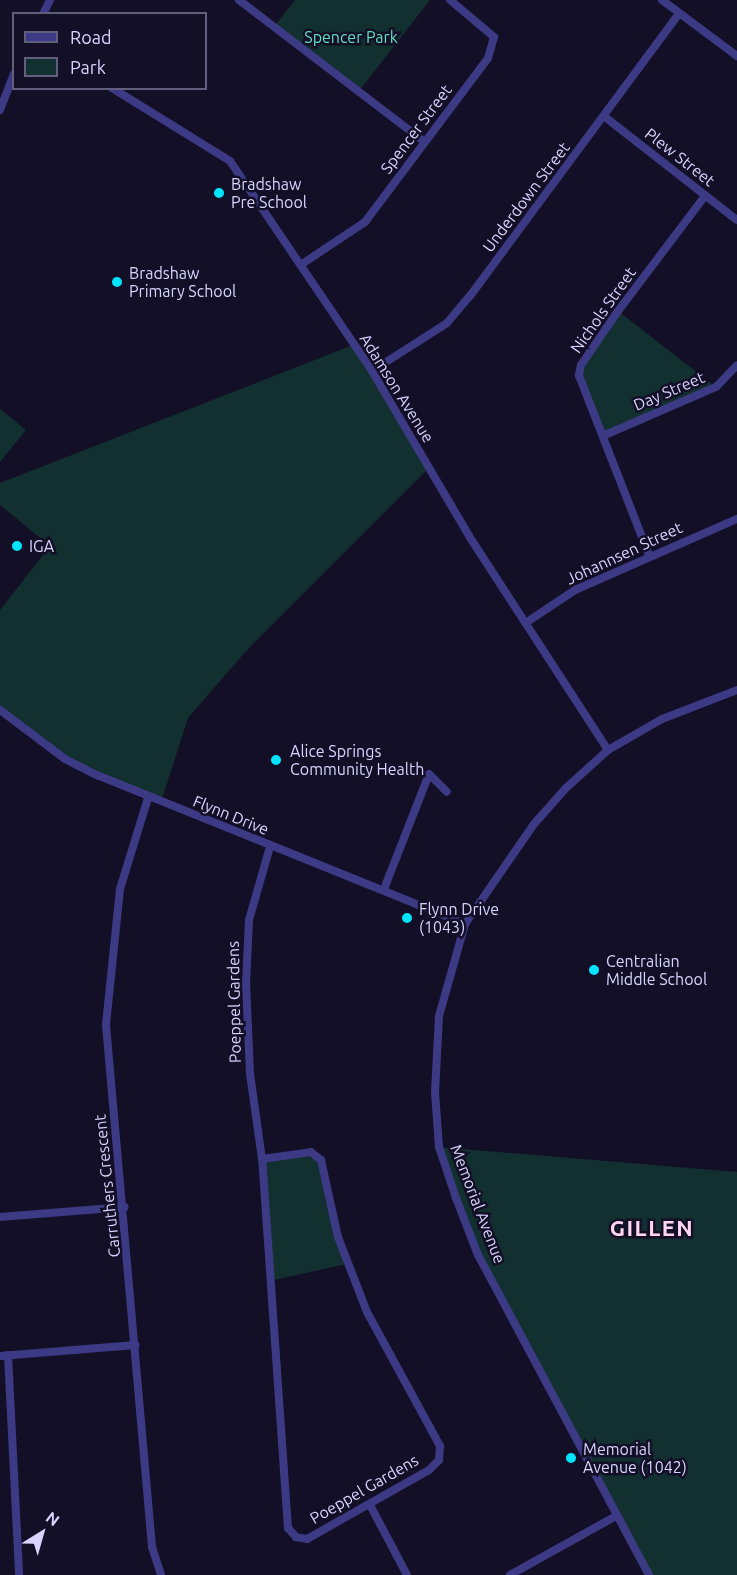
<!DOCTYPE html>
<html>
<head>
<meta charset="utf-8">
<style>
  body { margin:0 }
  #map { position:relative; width:737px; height:1575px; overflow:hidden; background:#130f26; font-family:Ubuntu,sans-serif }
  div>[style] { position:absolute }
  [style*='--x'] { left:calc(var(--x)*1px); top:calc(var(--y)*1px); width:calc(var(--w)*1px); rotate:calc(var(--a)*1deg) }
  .green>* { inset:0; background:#12302f }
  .street>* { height:8px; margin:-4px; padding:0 4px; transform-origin:4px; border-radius:4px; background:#3d3a85 }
  .dots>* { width:16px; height:16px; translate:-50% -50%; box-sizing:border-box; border:3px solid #130f26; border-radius:50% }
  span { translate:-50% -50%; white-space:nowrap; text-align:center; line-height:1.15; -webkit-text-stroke:5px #130f26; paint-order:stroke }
  .park-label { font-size:16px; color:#5fe0c0 }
  .street-label { font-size:16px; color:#d9d4ff }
  .poi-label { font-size:16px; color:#d9d4ff }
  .left { translate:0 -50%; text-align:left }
  .district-label { font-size:22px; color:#ffd6f0; font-weight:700; letter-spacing:1.5px }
  .legend { position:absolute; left:12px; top:12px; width:195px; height:78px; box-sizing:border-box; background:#130f26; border:2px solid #625e7d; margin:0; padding:8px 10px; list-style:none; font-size:18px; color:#d9d4ff }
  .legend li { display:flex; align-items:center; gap:12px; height:30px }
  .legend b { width:30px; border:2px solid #625e7d }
  .north { position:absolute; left:12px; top:1503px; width:60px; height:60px; -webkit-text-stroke:4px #130f26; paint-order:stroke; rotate:37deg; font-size:16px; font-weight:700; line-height:24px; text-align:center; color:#d9d4ff }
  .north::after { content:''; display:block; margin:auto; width:21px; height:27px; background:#d9d4ff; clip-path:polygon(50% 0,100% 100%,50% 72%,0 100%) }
</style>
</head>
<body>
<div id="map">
  <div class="green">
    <div style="clip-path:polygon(295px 0,430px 0,359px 91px,274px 27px)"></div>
    <div style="clip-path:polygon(618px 311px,716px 387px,605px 435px,579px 375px)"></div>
    <div style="clip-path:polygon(353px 345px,429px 468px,246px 651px,188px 718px,161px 802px,65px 759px,0 710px,0 610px,50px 546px,0 505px,0 483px)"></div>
    <div style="clip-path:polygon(0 409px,26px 430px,0 462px)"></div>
    <div style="clip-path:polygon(439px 1147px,737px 1172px,737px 1575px,649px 1575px,478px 1255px)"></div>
    <div style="clip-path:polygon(311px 1152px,321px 1160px,347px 1264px,269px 1281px,262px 1159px)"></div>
  </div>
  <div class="street">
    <div style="--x:239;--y:0;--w:234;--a:37.4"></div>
    <div style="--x:662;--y:0;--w:94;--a:36.7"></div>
    <div style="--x:43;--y:14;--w:16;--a:-63"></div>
    <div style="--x:112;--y:88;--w:139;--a:31.7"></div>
    <div style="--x:230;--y:161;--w:254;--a:55.9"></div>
    <div style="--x:372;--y:371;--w:191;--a:59.5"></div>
    <div style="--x:469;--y:536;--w:255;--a:57"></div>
    <div style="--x:0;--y:110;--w:39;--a:-69"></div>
    <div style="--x:605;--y:117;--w:167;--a:38"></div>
    <div style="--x:302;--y:264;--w:76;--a:-33.7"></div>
    <div style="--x:365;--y:222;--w:205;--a:-53.1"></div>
    <div style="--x:488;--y:58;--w:22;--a:-74"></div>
    <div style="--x:494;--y:37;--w:57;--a:-139.9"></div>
    <div style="--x:372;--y:371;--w:89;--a:-32.6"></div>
    <div style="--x:447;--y:323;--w:35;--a:-50"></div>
    <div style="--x:470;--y:296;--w:351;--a:-53.5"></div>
    <div style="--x:605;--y:435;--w:121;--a:-23.4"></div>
    <div style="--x:716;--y:387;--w:30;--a:-46"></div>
    <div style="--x:649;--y:555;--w:193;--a:-111.3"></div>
    <div style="--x:579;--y:375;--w:10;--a:-79"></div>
    <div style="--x:581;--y:365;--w:65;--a:-55.6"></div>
    <div style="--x:618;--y:311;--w:144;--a:-52.9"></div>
    <div style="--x:527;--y:622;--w:58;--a:-33.7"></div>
    <div style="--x:575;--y:590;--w:177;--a:-23.7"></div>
    <div style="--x:0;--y:710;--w:81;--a:37"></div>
    <div style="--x:65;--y:759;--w:36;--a:27"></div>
    <div style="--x:97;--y:775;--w:397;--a:22"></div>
    <div style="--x:148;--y:798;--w:95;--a:107.1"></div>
    <div style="--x:120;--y:889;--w:137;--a:95.9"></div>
    <div style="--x:106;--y:1025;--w:524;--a:84.96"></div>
    <div style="--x:152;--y:1547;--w:29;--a:72"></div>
    <div style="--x:384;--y:889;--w:123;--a:-68.6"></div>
    <div style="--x:429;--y:774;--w:25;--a:45"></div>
    <div style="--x:262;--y:1159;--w:49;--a:-8.1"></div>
    <div style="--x:311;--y:1152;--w:13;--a:39"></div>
    <div style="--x:321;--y:1160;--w:79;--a:77.6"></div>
    <div style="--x:338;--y:1237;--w:80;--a:68.9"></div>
    <div style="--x:367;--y:1312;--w:153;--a:61.4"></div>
    <div style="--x:440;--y:1446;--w:14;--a:94"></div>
    <div style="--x:439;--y:1460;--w:14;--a:135"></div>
    <div style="--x:429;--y:1470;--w:140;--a:150.5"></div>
    <div style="--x:307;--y:1539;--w:11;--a:-170"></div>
    <div style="--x:296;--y:1537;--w:12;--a:-132"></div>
    <div style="--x:288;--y:1528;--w:370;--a:-94"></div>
    <div style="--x:262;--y:1159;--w:86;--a:-98"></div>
    <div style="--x:250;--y:1074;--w:90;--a:-92.5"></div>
    <div style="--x:246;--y:984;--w:64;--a:-87.3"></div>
    <div style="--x:249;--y:920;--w:76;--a:-74"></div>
    <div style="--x:0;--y:1217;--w:125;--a:-4.6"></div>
    <div style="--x:8;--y:1355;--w:220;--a:87.1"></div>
    <div style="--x:0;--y:1356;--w:136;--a:-4.6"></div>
    <div style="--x:370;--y:1505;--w:79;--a:62.1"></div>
    <div style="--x:510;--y:1575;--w:121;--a:-29.1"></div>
    <div style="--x:649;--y:1575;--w:363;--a:-118.1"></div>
    <div style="--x:478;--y:1255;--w:61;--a:-111.1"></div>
    <div style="--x:456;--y:1198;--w:54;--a:-108.4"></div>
    <div style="--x:439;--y:1147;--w:55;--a:-94.2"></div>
    <div style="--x:435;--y:1092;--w:76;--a:-87"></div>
    <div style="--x:439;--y:1016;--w:96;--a:-74.2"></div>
    <div style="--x:465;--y:924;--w:121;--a:-55.4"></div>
    <div style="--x:534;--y:824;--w:48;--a:-48.4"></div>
    <div style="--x:566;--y:788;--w:57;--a:-42.1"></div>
    <div style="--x:608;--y:750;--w:62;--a:-29.9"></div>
    <div style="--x:662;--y:719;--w:80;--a:-21.1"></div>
  </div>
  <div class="dots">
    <div style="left:219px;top:193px;background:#00e5ff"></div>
    <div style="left:117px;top:282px;background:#00e5ff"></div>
    <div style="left:17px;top:546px;background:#00e5ff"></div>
    <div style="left:276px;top:760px;background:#00e5ff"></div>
    <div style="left:407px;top:918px;background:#00e5ff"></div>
    <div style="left:594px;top:970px;background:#00e5ff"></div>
    <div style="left:571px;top:1458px;background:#00e5ff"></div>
  </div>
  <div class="park-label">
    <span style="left:351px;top:37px">Spencer Park</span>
  </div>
  <div class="street-label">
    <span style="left:416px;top:129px;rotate:-53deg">Spencer Street</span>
    <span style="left:680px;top:157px;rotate:38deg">Plew Street</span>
    <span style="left:526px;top:197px;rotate:-53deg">Underdown Street</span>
    <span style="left:603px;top:310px;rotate:-55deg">Nichols Street</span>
    <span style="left:397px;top:388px;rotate:58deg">Adamson Avenue</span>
    <span style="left:669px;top:391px;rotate:-23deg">Day Street</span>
    <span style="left:624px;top:553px;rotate:-25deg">Johannsen Street</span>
    <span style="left:231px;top:815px;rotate:22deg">Flynn Drive</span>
    <span style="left:234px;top:1002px;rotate:-91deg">Poeppel Gardens</span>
    <span style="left:107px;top:1186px;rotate:-96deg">Carruthers Crescent</span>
    <span style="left:478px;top:1204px;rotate:69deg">Memorial Avenue</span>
    <span style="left:364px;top:1489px;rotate:-30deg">Poeppel Gardens</span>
  </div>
  <div class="poi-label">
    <span class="left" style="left:231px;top:193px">Bradshaw<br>Pre School</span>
    <span class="left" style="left:129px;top:282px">Bradshaw<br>Primary School</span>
    <span class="left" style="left:29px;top:546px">IGA</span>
    <span class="left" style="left:290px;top:760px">Alice Springs<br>Community Health</span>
    <span class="left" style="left:419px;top:918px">Flynn Drive<br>(1043)</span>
    <span class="left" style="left:606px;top:970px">Centralian<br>Middle School</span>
    <span class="left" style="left:583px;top:1458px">Memorial<br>Avenue (1042)</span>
  </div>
  <div class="district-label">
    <span style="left:652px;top:1228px">GILLEN</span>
  </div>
  <ul class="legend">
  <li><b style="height:8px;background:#3d3a85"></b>Road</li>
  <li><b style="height:16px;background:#12302f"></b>Park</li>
  </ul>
  <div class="north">N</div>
</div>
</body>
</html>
